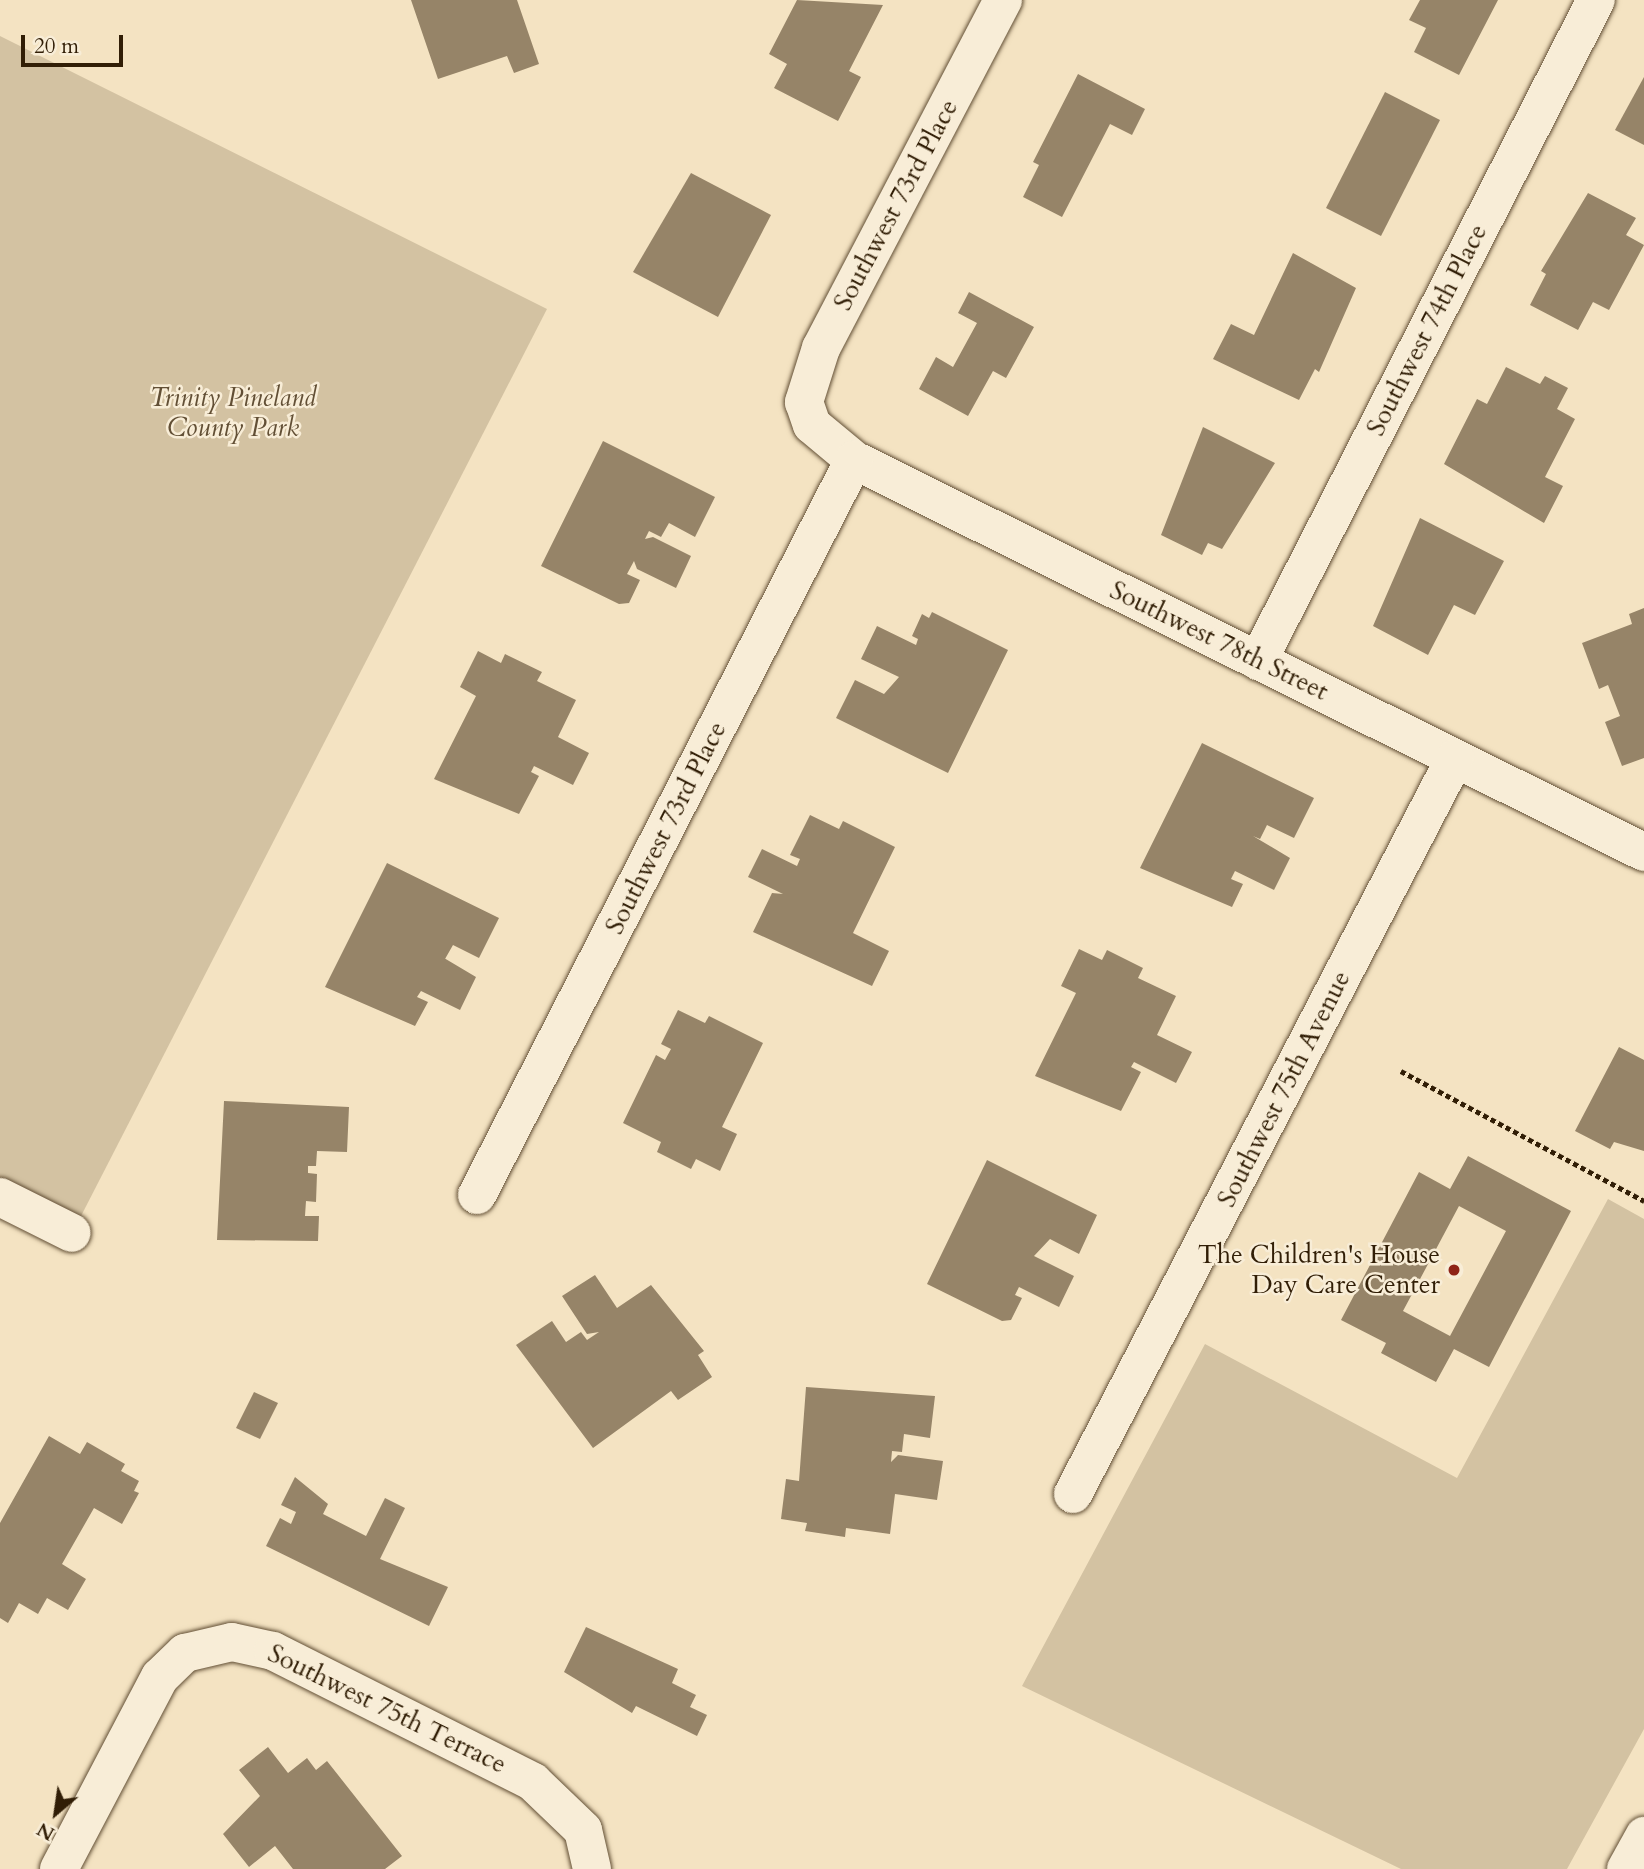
<!DOCTYPE html>
<html>
<head>
<meta charset="utf-8">
<style>
  body { margin:0 }
  #map { position:relative; width:1644px; height:1869px; overflow:hidden; background:#f4e3c2; font-family:Cardo,serif }
  div>[style] { position:absolute }
  [style*='--x'] { left:calc(var(--x)*1px); top:calc(var(--y)*1px); width:calc(var(--w)*1px); rotate:calc(var(--a)*1deg) }
  .green>* { inset:0; background:#d3c2a2 }
  .building>* { inset:0; background:#968468 }
  .path>* { height:4.5px; margin-top:-2.25px; transform-origin:0; background:repeating-linear-gradient(90deg,#311e06 0 5px,transparent 0 8.5px) }
  .roads { filter:drop-shadow(0 0 2px #624f35) drop-shadow(0 0 2px #624f35) }
  .minor>* { height:38px; margin:-19px; padding:0 19px; transform-origin:19px; border-radius:19px; background:#f8edd7 }
  .dots>* { width:19px; height:19px; translate:-50% -50%; box-sizing:border-box; border:4px solid #f8edd7; border-radius:50% }
  span { translate:-50% -50%; white-space:nowrap; text-align:center; line-height:1.15; -webkit-text-stroke:5px #f8edd7; paint-order:stroke }
  .street-label { font-size:26px; color:#311e06 }
  .park-label { font-size:26px; color:#624f35; font-style:italic }
  .poi-label { font-size:26px; color:#311e06 }
  .right { translate:-100% -50%; text-align:right }
  .north { position:absolute; left:21px; top:1778px; width:70px; height:70px; -webkit-text-stroke:5px #f8edd7; paint-order:stroke; rotate:209deg; font-size:19px; font-weight:700; line-height:28px; text-align:center; color:#311e06 }
  .north::after { content:''; display:block; margin:auto; width:24px; height:32px; background:#311e06; clip-path:polygon(50% 0,100% 100%,50% 72%,0 100%) }
  .scale { position:absolute; left:21px; top:35px; width:102px; height:32px; box-sizing:border-box; border:4px solid #311e06; border-top:0; padding-left:9px; font-size:21px; line-height:24px; white-space:nowrap; color:#311e06; -webkit-text-stroke:5px #f8edd7; paint-order:stroke }
</style>
</head>
<body>
<div id="map">
  <div class="green">
    <div style="clip-path:polygon(0 36px,547px 309px,80px 1218px,0 1178px)"></div>
    <div style="clip-path:polygon(1608px 1199px,1644px 1219px,1644px 1729px,1567px 1869px,1401px 1869px,1022px 1686px,1205px 1344px,1457px 1478px)"></div>
  </div>
  <div class="building">
    <div style="clip-path:polygon(411px 0,517px 0,539px 64px,514px 73px,507px 56px,438px 79px)"></div>
    <div style="clip-path:polygon(797px 0,883px 5px,849px 71px,861px 77px,838px 121px,774px 88px,787px 64px,769px 54px)"></div>
    <div style="clip-path:polygon(1420px 0,1498px 0,1459px 75px,1414px 52px,1426px 28px,1409px 20px)"></div>
    <div style="clip-path:polygon(1078px 74px,1145px 109px,1132px 135px,1110px 124px,1062px 217px,1023px 197px,1039px 165px,1033px 162px)"></div>
    <div style="clip-path:polygon(1644px 77px,1644px 145px,1615px 130px)"></div>
    <div style="clip-path:polygon(1385px 92px,1440px 120px,1381px 236px,1326px 208px)"></div>
    <div style="clip-path:polygon(691px 173px,771px 215px,718px 317px,633px 272px)"></div>
    <div style="clip-path:polygon(1588px 193px,1636px 218px,1626px 235px,1644px 245px,1609px 310px,1593px 302px,1578px 330px,1530px 305px,1546px 274px,1541px 271px)"></div>
    <div style="clip-path:polygon(1293px 253px,1356px 288px,1319px 372px,1315px 369px,1299px 400px,1213px 359px,1231px 324px,1254px 335px)"></div>
    <div style="clip-path:polygon(969px 292px,1034px 327px,1006px 378px,993px 371px,968px 416px,919px 389px,936px 357px,953px 367px,977px 323px,958px 313px)"></div>
    <div style="clip-path:polygon(1506px 367px,1540px 384px,1545px 376px,1568px 388px,1557px 409px,1575px 419px,1545px 477px,1563px 486px,1544px 523px,1444px 464px,1477px 399px,1487px 404px)"></div>
    <div style="clip-path:polygon(1203px 427px,1275px 463px,1222px 549px,1208px 543px,1202px 555px,1161px 535px)"></div>
    <div style="clip-path:polygon(603px 441px,715px 497px,695px 537px,669px 523px,661px 537px,649px 531px,645px 539px,653px 537px,691px 556px,676px 588px,637px 569px,634px 561px,627px 574px,640px 580px,629px 603px,619px 604px,541px 566px)"></div>
    <div style="clip-path:polygon(1420px 518px,1504px 561px,1475px 615px,1454px 605px,1428px 655px,1373px 626px)"></div>
    <div style="clip-path:polygon(1644px 608px,1644px 758px,1622px 766px,1605px 722px,1620px 716px,1608px 685px,1599px 689px,1582px 643px,1632px 624px,1629px 614px)"></div>
    <div style="clip-path:polygon(932px 612px,1008px 650px,948px 773px,836px 718px,855px 680px,884px 694px,899px 677px,861px 659px,877px 626px,916px 645px,918px 639px,912px 636px,922px 614px,929px 618px)"></div>
    <div style="clip-path:polygon(478px 651px,501px 663px,505px 654px,542px 672px,537px 681px,576px 700px,558px 737px,589px 753px,573px 785px,534px 766px,531px 772px,539px 776px,519px 814px,434px 779px,476px 696px,460px 687px)"></div>
    <div style="clip-path:polygon(1202px 743px,1314px 798px,1294px 838px,1267px 825px,1260px 839px,1253px 836px,1290px 858px,1274px 890px,1235px 871px,1231px 879px,1243px 884px,1232px 907px,1140px 868px)"></div>
    <div style="clip-path:polygon(810px 815px,839px 829px,843px 821px,895px 847px,853px 933px,889px 951px,872px 986px,753px 932px,772px 893px,783px 894px,748px 877px,762px 849px,797px 866px,800px 859px,790px 855px)"></div>
    <div style="clip-path:polygon(387px 863px,499px 918px,479px 958px,453px 945px,445px 959px,439px 955px,476px 977px,460px 1010px,421px 991px,417px 997px,428px 1002px,415px 1026px,325px 987px)"></div>
    <div style="clip-path:polygon(1079px 949px,1102px 960px,1107px 950px,1143px 968px,1138px 978px,1176px 996px,1157px 1035px,1192px 1052px,1176px 1083px,1134px 1062px,1131px 1067px,1141px 1072px,1121px 1111px,1035px 1076px,1076px 993px,1061px 986px)"></div>
    <div style="clip-path:polygon(678px 1010px,705px 1023px,709px 1016px,763px 1043px,722px 1127px,737px 1134px,720px 1171px,696px 1159px,691px 1169px,657px 1152px,661px 1142px,623px 1123px,656px 1055px,665px 1060px,671px 1049px,661px 1044px)"></div>
    <div style="clip-path:polygon(1619px 1047px,1644px 1060px,1644px 1151px,1614px 1142px,1610px 1149px,1575px 1131px)"></div>
    <div style="clip-path:polygon(224px 1101px,349px 1107px,347px 1152px,317px 1151px,316px 1166px,308px 1166px,308px 1173px,317px 1174px,316px 1202px,306px 1201px,305px 1216px,319px 1216px,318px 1241px,217px 1240px)"></div>
    <div style="clip-path:polygon(evenodd,1468px 1156px,1571px 1211px,1489px 1367px,1454px 1349px,1436px 1382px,1381px 1353px,1386px 1343px,1341px 1320px,1419px 1172px,1450px 1189px,1468px 1156px,1459px 1206px,1506px 1231px,1450px 1336px,1403px 1311px,1459px 1206px)"></div>
    <div style="clip-path:polygon(987px 1160px,1097px 1215px,1079px 1254px,1050px 1239px,1034px 1256px,1074px 1276px,1059px 1307px,1019px 1287px,1015px 1295px,1022px 1298px,1011px 1320px,1002px 1321px,927px 1284px)"></div>
    <div style="clip-path:polygon(595px 1275px,617px 1308px,651px 1285px,704px 1351px,698px 1355px,712px 1377px,678px 1400px,671px 1391px,593px 1448px,516px 1345px,552px 1321px,566px 1342px,581px 1332px,587px 1340px,599px 1332px,587px 1334px,562px 1296px)"></div>
    <div style="clip-path:polygon(806px 1387px,935px 1396px,930px 1438px,904px 1434px,902px 1452px,892px 1451px,891px 1462px,898px 1455px,943px 1461px,937px 1500px,895px 1494px,890px 1534px,846px 1528px,845px 1537px,805px 1531px,807px 1523px,781px 1519px,786px 1479px,799px 1481px)"></div>
    <div style="clip-path:polygon(254px 1392px,278px 1403px,260px 1439px,236px 1428px)"></div>
    <div style="clip-path:polygon(49px 1436px,80px 1454px,87px 1442px,125px 1464px,121px 1471px,139px 1481px,134px 1491px,139px 1493px,122px 1524px,94px 1508px,62px 1564px,86px 1579px,68px 1610px,47px 1598px,38px 1614px,19px 1603px,8px 1623px,0 1618px,0 1523px)"></div>
    <div style="clip-path:polygon(295px 1477px,328px 1504px,323px 1514px,366px 1536px,385px 1498px,405px 1508px,380px 1559px,448px 1587px,429px 1626px,266px 1546px,280px 1518px,291px 1524px,296px 1512px,281px 1505px)"></div>
    <div style="clip-path:polygon(586px 1627px,678px 1669px,672px 1683px,696px 1695px,690px 1707px,707px 1715px,697px 1736px,636px 1706px,632px 1713px,564px 1672px)"></div>
    <div style="clip-path:polygon(268px 1747px,288px 1773px,307px 1758px,316px 1770px,327px 1761px,402px 1856px,385px 1869px,293px 1869px,275px 1846px,249px 1867px,223px 1834px,260px 1796px,239px 1770px)"></div>
  </div>
  <div class="path">
    <div style="--x:1401;--y:1071;--w:276;--a:28.1"></div>
  </div>
  <div class="roads">
    <div class="minor">
      <div style="--x:1003;--y:0;--w:393;--a:117.6"></div>
      <div style="--x:821;--y:348;--w:57;--a:107.5"></div>
      <div style="--x:804;--y:402;--w:24;--a:71"></div>
      <div style="--x:812;--y:425;--w:55;--a:39.8"></div>
      <div style="--x:854;--y:460;--w:882;--a:26.39"></div>
      <div style="--x:1258;--y:661;--w:742;--a:-62.92"></div>
      <div style="--x:477;--y:1195;--w:826;--a:-62.85"></div>
      <div style="--x:0;--y:1197;--w:80;--a:26.6"></div>
      <div style="--x:1073;--y:1494;--w:829;--a:-62.57"></div>
      <div style="--x:59;--y:1869;--w:217;--a:-62.3"></div>
      <div style="--x:160;--y:1677;--w:35;--a:-44"></div>
      <div style="--x:185;--y:1653;--w:48;--a:-13.2"></div>
      <div style="--x:232;--y:1642;--w:42;--a:12.4"></div>
      <div style="--x:273;--y:1651;--w:291;--a:26.7"></div>
      <div style="--x:533;--y:1782;--w:69;--a:43.8"></div>
      <div style="--x:583;--y:1830;--w:40;--a:77"></div>
      <div style="--x:1626;--y:1869;--w:38;--a:-61"></div>
    </div>
  </div>
  <div class="dots">
    <div style="left:1454px;top:1270px;background:#8f2418"></div>
  </div>
  <div class="street-label">
    <span style="left:896px;top:205px;rotate:-62deg">Southwest 73rd Place</span>
    <span style="left:1427px;top:330px;rotate:-63deg">Southwest 74th Place</span>
    <span style="left:1219px;top:641px;rotate:26deg">Southwest 78th Street</span>
    <span style="left:666px;top:828px;rotate:-63deg">Southwest 73rd Place</span>
    <span style="left:1284px;top:1089px;rotate:-63deg">Southwest 75th Avenue</span>
    <span style="left:387px;top:1709px;rotate:26deg">Southwest 75th Terrace</span>
  </div>
  <div class="park-label">
    <span style="left:233px;top:413px">Trinity Pineland<br>County Park</span>
  </div>
  <div class="poi-label">
    <span class="right" style="left:1440px;top:1270px">The Children's House<br>Day Care Center</span>
  </div>
  <div class="north">N</div>
  <div class="scale">20 m</div>
</div>
</body>
</html>
